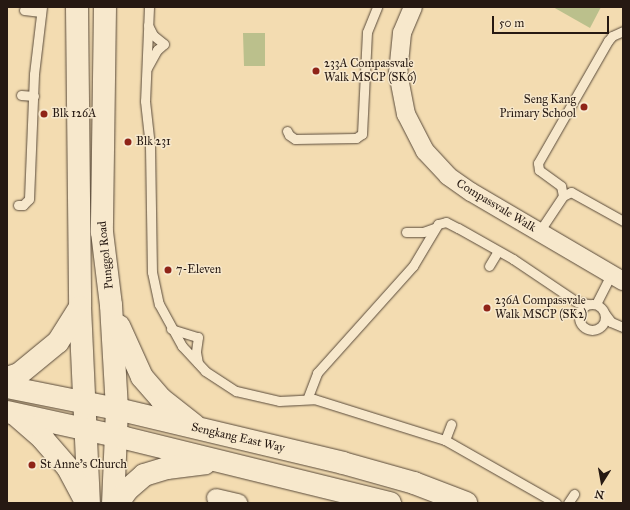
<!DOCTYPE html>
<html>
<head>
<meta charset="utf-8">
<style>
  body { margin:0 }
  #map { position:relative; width:630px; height:510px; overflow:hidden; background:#f3dcb1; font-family:"IM FELL Great Primer",serif }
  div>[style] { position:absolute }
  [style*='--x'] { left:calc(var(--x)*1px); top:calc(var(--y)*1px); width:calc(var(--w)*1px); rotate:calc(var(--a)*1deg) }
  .green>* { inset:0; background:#bbc08c }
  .roads { filter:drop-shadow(0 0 1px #594a3a) drop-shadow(0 0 1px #594a3a) }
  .lane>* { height:9px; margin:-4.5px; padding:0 4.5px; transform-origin:4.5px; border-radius:4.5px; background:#f7e8cc }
  .lane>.ring { margin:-4.5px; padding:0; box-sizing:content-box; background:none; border:9px solid #f7e8cc; border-radius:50% }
  .street>* { height:18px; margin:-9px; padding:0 9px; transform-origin:9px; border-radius:9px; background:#f7e8cc }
  .secondary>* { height:22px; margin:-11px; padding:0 11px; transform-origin:11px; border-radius:11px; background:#f7e8cc }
  .dots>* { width:11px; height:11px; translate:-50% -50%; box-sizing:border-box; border:2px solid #f7e8cc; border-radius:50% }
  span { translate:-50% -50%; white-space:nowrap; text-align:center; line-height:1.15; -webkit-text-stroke:3px #f7e8cc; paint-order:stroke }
  .poi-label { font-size:12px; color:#261912 }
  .left { translate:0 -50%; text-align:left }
  .right { translate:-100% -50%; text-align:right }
  .street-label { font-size:12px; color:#261912 }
  .frame { position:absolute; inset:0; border:8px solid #261912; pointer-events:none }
  .north { position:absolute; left:582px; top:462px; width:40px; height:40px; -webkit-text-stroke:3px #f7e8cc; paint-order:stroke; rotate:191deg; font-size:11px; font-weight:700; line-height:16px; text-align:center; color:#261912 }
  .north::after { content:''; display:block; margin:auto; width:14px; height:18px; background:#261912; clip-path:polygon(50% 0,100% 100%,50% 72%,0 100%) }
  .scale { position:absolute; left:492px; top:16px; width:117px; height:18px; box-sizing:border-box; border:2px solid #261912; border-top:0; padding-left:5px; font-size:12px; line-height:14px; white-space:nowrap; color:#261912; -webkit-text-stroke:3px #f7e8cc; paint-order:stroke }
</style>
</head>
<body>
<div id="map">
  <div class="green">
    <div style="clip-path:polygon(553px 7px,601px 7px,590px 28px)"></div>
    <div style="clip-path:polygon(243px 33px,265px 33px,265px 66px,244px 66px)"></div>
  </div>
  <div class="roads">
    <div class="lane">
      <div style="--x:149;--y:7;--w:94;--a:92.4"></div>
      <div style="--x:145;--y:101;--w:45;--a:83.7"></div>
      <div style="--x:150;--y:146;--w:126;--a:89.1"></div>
      <div style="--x:152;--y:272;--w:33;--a:78"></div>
      <div style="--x:159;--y:304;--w:48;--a:61.3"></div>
      <div style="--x:182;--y:346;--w:34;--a:47"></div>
      <div style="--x:205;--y:371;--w:37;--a:33"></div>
      <div style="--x:236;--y:391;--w:44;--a:13.1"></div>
      <div style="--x:279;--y:401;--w:35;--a:-3"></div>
      <div style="--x:314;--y:399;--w:137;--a:17.4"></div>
      <div style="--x:445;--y:440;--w:128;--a:29.6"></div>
      <div style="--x:24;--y:10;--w:17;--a:7"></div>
      <div style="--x:147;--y:68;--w:21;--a:-61"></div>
      <div style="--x:157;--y:50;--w:9;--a:-41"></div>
      <div style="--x:164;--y:44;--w:14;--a:-141"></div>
      <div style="--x:153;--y:35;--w:11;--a:-117"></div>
      <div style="--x:21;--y:95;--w:13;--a:4"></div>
      <div style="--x:287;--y:131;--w:4;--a:63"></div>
      <div style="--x:289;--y:135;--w:7;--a:34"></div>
      <div style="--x:295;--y:139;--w:61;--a:-0.9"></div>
      <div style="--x:356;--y:138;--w:7;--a:-34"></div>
      <div style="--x:362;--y:134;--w:102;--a:-87.2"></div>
      <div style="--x:367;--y:32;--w:27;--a:-68"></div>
      <div style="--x:563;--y:196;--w:10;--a:-101"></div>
      <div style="--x:561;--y:186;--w:27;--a:-144"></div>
      <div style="--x:539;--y:170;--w:7;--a:-98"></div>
      <div style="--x:538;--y:163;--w:141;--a:-60.2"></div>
      <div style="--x:608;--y:41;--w:6;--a:-51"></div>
      <div style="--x:612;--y:36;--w:12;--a:-24"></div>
      <div style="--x:18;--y:205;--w:5;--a:0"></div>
      <div style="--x:23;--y:205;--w:8;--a:-45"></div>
      <div style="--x:29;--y:199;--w:125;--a:-87.7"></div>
      <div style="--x:34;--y:74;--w:67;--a:-83.2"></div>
      <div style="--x:406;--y:232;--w:17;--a:0"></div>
      <div style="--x:423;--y:232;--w:12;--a:-20"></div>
      <div style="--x:539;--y:232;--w:43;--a:-56.3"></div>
      <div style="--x:563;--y:196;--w:9;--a:-27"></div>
      <div style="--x:571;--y:192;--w:60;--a:29.1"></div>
      <div style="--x:489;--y:266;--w:17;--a:-59"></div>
      <div class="ring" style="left:579px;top:304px;width:17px;height:17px"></div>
      <div style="--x:596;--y:304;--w:34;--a:-63"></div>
      <div style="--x:605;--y:314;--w:10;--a:53"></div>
      <div style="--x:611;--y:322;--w:13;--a:23"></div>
      <div style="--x:171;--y:329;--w:28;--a:17"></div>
      <div style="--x:198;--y:337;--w:15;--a:98"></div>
      <div style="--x:196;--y:352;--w:11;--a:80"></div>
      <div style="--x:308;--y:397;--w:26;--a:-69"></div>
      <div style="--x:317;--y:373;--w:144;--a:-48.1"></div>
      <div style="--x:413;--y:266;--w:49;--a:-59.2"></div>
      <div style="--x:438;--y:224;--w:8;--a:-14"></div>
      <div style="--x:446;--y:222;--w:13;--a:27"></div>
      <div style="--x:458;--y:228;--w:63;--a:29.4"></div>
      <div style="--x:513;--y:259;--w:77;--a:33.9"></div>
      <div style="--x:577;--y:302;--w:11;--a:10"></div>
      <div style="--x:445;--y:440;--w:17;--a:-69"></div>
      <div style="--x:568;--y:503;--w:11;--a:-56"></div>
    </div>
    <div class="street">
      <div style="--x:413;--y:7;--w:28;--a:113"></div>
      <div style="--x:402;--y:33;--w:40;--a:95.7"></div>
      <div style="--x:398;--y:73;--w:42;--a:79"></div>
      <div style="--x:406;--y:114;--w:42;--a:62.8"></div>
      <div style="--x:425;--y:151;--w:34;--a:47"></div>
      <div style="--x:448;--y:176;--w:28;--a:35"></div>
      <div style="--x:471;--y:192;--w:176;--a:30.4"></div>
      <div style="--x:216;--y:498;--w:23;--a:13"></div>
    </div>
    <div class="secondary">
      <div style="--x:77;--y:7;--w:300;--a:89.4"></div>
      <div style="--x:80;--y:307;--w:196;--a:87.4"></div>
      <div style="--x:105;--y:7;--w:225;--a:90.8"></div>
      <div style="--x:102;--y:232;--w:74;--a:83"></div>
      <div style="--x:111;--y:305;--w:104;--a:86.7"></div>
      <div style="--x:117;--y:409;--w:94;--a:92.4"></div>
      <div style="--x:119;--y:326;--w:56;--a:65.7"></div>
      <div style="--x:142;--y:377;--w:29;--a:49"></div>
      <div style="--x:161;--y:399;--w:42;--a:38.2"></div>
      <div style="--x:7;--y:378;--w:13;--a:-18"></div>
      <div style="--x:19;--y:374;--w:50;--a:-39.4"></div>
      <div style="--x:58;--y:342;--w:41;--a:-57.8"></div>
      <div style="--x:7;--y:387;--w:112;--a:11.3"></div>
      <div style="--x:117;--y:409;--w:232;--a:13.4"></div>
      <div style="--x:343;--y:463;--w:74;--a:15.7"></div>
      <div style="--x:414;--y:483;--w:56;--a:21"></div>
      <div style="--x:7;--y:412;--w:121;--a:12.4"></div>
      <div style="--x:125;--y:438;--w:273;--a:13.8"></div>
      <div style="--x:17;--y:416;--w:35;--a:41"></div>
      <div style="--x:43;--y:439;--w:38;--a:49"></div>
      <div style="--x:68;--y:468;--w:38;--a:62"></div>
      <div style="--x:118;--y:503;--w:16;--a:-55"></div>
      <div style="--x:127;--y:490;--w:23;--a:-41"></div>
      <div style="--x:144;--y:475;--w:24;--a:-17"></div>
      <div style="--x:167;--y:468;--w:38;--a:-7"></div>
    </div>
  </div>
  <div class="dots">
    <div style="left:316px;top:71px;background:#8f2418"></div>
    <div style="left:584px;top:107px;background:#8f2418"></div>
    <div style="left:44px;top:114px;background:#8f2418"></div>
    <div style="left:128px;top:142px;background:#8f2418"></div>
    <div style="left:168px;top:270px;background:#8f2418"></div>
    <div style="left:487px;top:308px;background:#8f2418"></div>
    <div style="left:32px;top:465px;background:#8f2418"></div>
  </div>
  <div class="poi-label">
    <span class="left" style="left:324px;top:71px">233A Compassvale<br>Walk MSCP (SK6)</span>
    <span class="right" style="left:576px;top:107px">Seng Kang<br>Primary School</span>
    <span class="left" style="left:52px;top:114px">Blk 126A</span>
    <span class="left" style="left:136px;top:142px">Blk 231</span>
    <span class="left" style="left:176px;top:270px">7-Eleven</span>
    <span class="left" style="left:495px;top:308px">236A Compassvale<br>Walk MSCP (SK2)</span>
    <span class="left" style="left:40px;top:465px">St Anne's Church</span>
  </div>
  <div class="street-label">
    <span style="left:496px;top:206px;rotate:31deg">Compassvale Walk</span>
    <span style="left:106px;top:255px;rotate:-96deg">Punggol Road</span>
    <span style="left:238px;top:438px;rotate:13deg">Sengkang East Way</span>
  </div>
  <div class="frame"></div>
  <div class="north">N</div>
  <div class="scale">50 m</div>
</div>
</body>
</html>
